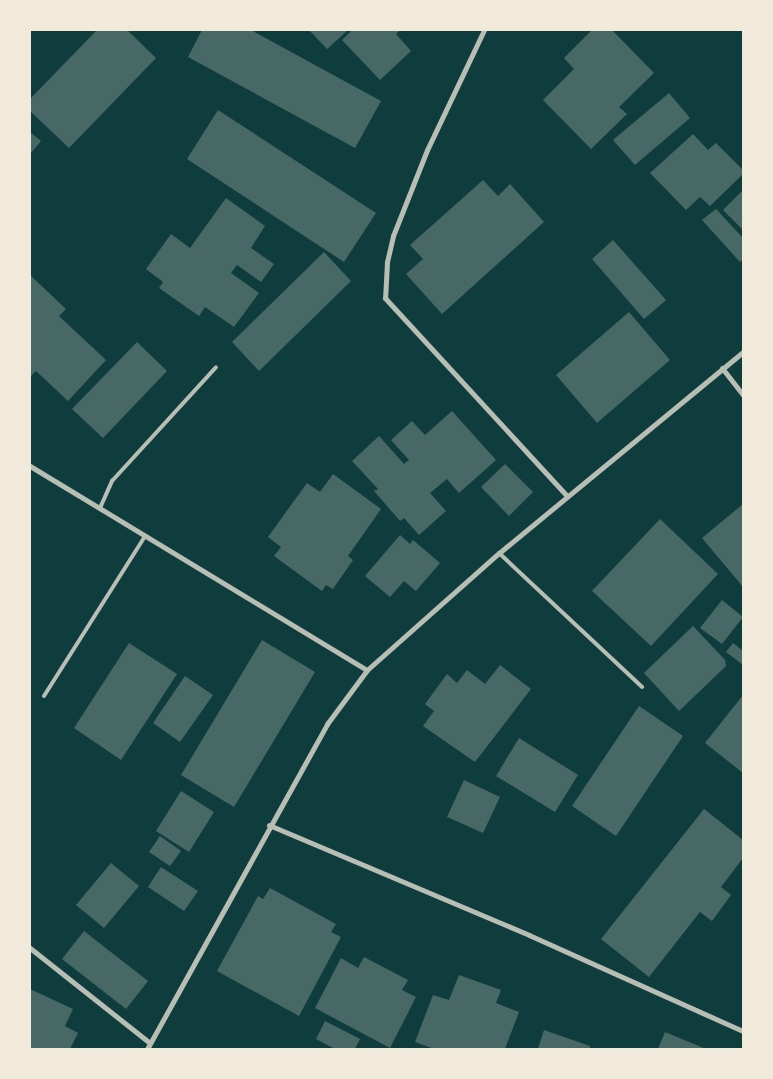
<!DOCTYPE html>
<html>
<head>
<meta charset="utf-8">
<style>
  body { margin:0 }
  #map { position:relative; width:773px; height:1079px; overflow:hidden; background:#0f3d3e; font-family:"Zilla Slab",serif }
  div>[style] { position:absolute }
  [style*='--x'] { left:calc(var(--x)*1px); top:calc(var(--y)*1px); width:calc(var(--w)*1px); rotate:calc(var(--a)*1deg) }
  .building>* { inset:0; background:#486865 }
  .service>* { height:4px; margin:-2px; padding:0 2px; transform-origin:2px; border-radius:2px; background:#b8beb3 }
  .minor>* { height:5px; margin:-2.5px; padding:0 2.5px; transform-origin:2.5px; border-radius:2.5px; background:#b8beb3 }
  span { translate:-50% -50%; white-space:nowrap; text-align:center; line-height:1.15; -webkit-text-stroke:5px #f1e9da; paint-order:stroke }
  .frame { position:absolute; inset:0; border:31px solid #f1e9da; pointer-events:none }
</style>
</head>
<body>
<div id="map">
  <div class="building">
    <div style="clip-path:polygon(97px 30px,127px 30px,156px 58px,69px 148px,30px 111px,30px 99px)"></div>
    <div style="clip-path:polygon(202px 30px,251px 30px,381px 101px,355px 148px,188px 57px)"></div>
    <div style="clip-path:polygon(309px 30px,348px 30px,327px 49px)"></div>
    <div style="clip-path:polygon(352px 30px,400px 30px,396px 34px,411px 51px,380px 80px,342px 40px)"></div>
    <div style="clip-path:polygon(592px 30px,612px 30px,654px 73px,619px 107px,627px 114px,591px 149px,543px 100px,574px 69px,564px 58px)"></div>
    <div style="clip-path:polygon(669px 93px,690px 118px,635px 165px,613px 140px)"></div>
    <div style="clip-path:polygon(218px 110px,376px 213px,344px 262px,187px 159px)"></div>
    <div style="clip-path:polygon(30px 132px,41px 141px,30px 154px)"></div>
    <div style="clip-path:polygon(693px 134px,708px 150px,716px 143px,743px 170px,743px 174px,710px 206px,700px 197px,686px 210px,650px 173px)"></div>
    <div style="clip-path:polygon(483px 180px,498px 196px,510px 184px,544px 222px,442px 314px,406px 274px,423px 259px,410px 245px)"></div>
    <div style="clip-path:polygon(742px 191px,743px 192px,743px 230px,723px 210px)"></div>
    <div style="clip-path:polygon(226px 198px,265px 226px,251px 248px,274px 264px,261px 282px,237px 265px,231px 273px,259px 293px,234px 327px,205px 307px,199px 316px,159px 288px,163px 282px,146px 269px,171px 234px,190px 248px)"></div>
    <div style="clip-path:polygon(716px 209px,743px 238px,743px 259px,740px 262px,702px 220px)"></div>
    <div style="clip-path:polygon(613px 240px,666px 300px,644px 319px,592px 259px)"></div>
    <div style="clip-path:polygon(324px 252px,351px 281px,259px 371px,232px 342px)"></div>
    <div style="clip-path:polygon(30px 275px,66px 309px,59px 316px,106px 360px,68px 401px,36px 371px,30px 377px)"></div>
    <div style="clip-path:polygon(629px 312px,670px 360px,597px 423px,556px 375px)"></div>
    <div style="clip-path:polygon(137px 342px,167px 371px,103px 438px,72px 409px)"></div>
    <div style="clip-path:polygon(452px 411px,496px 460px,459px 493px,447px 479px,430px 493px,446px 511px,419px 535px,404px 518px,400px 521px,374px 491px,378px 489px,352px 461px,379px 436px,404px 464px,409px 460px,391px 440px,412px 421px,425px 435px)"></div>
    <div style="clip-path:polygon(505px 464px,533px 492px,509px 516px,481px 487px)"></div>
    <div style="clip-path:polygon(333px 474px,381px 509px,348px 556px,353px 560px,333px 589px,326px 585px,322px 591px,274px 556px,281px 547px,268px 537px,307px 483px,320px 492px)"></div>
    <div style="clip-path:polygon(743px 504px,743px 587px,702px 538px)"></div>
    <div style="clip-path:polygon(660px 519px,718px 574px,651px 646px,592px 591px)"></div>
    <div style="clip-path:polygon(400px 535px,410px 544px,413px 540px,440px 563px,416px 591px,404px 581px,390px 597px,365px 576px)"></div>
    <div style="clip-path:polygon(722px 600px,743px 617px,722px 644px,700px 628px)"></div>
    <div style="clip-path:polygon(693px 626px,725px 660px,726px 666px,679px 711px,644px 673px)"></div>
    <div style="clip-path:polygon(262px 640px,315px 672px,234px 807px,181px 775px)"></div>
    <div style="clip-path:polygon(129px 643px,177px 674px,121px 760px,74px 728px)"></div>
    <div style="clip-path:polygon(733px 643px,743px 651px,743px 665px,726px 652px)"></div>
    <div style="clip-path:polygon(500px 665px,531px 689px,475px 762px,423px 726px,434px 711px,425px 704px,447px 674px,457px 683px,467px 670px,485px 684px)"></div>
    <div style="clip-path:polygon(185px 676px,213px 695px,180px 742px,153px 723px)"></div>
    <div style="clip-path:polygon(743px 695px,743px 773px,705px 743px)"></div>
    <div style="clip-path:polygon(639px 706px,683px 736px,616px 836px,572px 806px)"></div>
    <div style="clip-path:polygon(519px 738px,578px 775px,555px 812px,496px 776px)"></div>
    <div style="clip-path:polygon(464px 780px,500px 797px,483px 833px,447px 817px)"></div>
    <div style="clip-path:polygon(181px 791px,214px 812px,189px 852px,156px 831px)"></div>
    <div style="clip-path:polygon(704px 809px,743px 840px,743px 858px,721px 887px,731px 895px,712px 921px,700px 912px,649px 977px,601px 939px)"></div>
    <div style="clip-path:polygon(160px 836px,181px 851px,170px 866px,149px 852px)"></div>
    <div style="clip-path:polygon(111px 863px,139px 886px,104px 928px,76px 905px)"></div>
    <div style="clip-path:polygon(161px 867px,198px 891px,184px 911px,148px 887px)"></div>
    <div style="clip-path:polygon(270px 888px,336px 924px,331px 932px,341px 937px,299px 1016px,217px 971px,258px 896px,263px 899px)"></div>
    <div style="clip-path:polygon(84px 931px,148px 981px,126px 1009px,62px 959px)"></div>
    <div style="clip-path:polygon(364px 957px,408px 980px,402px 990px,416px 997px,390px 1048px,315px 1008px,341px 958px,358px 968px)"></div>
    <div style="clip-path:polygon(459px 975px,501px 990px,496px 1003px,519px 1012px,505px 1049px,434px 1049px,415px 1042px,433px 995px,449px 1000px)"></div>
    <div style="clip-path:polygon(30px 989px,73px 1009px,65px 1026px,78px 1033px,70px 1049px,30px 1049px)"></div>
    <div style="clip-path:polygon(325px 1021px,360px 1039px,355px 1049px,335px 1049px,316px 1039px)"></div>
    <div style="clip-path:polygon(544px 1030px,590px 1046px,590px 1049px,538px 1049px)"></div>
    <div style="clip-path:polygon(665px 1032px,706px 1049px,658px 1049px)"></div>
  </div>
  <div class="service">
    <div style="--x:100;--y:508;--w:30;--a:-66"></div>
    <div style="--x:112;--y:481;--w:154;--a:-47.6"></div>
    <div style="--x:499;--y:553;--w:196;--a:43.1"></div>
    <div style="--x:44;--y:696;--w:189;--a:-57.7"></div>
  </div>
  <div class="minor">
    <div style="--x:484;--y:30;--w:133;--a:115.4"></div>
    <div style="--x:427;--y:150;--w:92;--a:111.6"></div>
    <div style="--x:393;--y:236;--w:27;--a:103"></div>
    <div style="--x:387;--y:262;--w:36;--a:93"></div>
    <div style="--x:385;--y:298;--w:269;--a:47.4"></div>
    <div style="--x:722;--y:368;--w:34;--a:52"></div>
    <div style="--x:30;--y:466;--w:394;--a:31.2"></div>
    <div style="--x:269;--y:825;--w:282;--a:22.9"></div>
    <div style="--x:529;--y:935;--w:235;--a:24.2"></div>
    <div style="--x:30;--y:948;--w:153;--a:38.4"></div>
    <div style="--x:147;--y:1049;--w:372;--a:-61"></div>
    <div style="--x:327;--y:724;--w:67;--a:-53.5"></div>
    <div style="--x:367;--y:670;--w:176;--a:-41.6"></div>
    <div style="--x:499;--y:553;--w:316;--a:-39.5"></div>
  </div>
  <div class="frame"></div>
</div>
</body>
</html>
